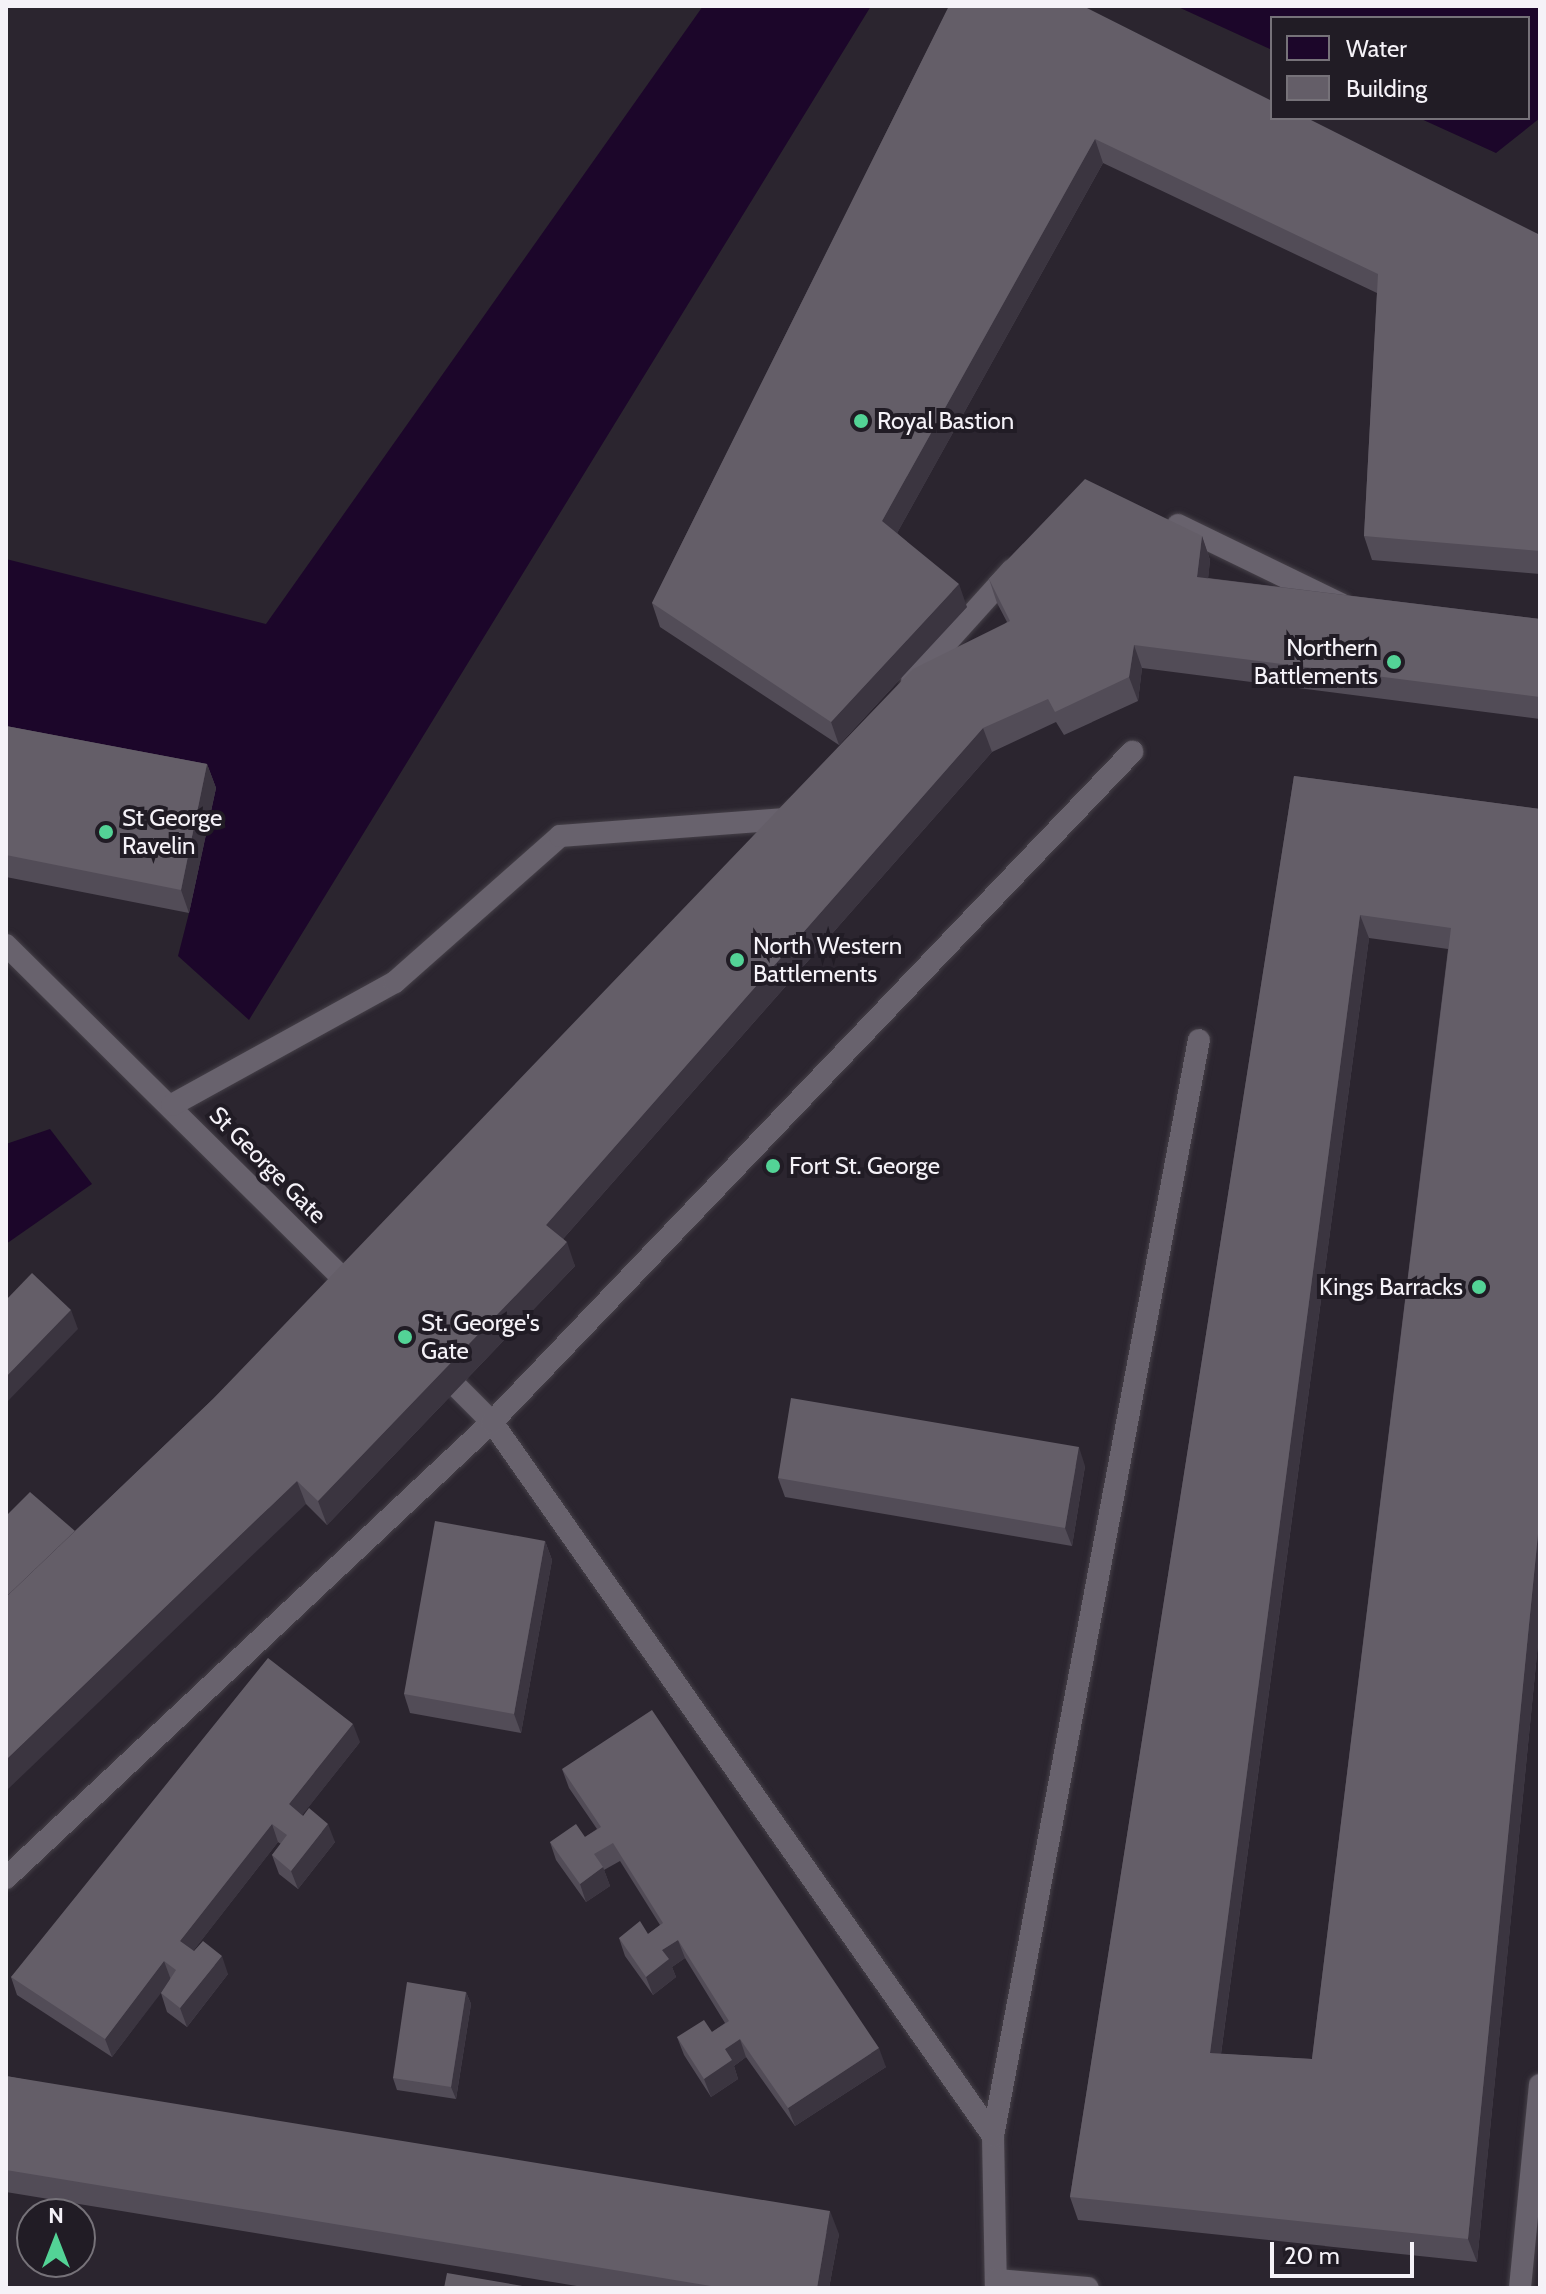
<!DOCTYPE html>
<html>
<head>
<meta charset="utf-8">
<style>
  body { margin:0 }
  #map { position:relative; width:1546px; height:2294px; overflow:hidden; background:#2b252f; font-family:Cabin,sans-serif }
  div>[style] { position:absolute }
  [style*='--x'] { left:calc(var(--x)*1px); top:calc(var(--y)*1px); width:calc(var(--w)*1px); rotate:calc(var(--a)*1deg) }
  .water>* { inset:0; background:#1c062a }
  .roads { filter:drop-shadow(0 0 2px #454048) drop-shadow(0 0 2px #454048) }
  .lane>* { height:22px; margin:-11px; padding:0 11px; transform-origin:11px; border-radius:11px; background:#68626d }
  .wall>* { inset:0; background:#524c57 }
  .shaded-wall>* { inset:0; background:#3b3540 }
  .building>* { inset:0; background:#645e68 }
  .dots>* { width:22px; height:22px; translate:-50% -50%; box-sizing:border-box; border:4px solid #211c25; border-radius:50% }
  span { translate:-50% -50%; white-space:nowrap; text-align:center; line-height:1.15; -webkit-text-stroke:8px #211c25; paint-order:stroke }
  .poi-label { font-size:24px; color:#f5f2f8 }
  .left { translate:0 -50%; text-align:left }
  .right { translate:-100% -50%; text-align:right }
  .street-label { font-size:24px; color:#f5f2f8 }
  .frame { position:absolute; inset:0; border:8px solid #f5f2f8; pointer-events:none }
  .legend { position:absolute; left:1270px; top:16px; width:260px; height:104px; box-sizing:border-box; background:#211c25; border:2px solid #767279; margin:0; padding:10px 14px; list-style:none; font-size:24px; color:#f5f2f8 }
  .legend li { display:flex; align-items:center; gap:16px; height:40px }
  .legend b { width:40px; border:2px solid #767279 }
  .north { position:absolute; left:16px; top:2198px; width:80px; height:80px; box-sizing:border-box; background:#211c25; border:2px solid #767279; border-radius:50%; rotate:0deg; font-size:22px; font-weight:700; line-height:32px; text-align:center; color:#f5f2f8 }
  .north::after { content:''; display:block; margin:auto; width:28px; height:36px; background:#53d396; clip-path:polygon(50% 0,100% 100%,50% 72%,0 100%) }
  .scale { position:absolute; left:1270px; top:2242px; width:144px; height:36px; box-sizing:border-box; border:4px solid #f5f2f8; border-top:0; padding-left:10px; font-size:24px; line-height:28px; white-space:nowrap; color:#f5f2f8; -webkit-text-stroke:6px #211c25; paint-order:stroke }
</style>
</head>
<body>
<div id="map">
  <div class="water">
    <div style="clip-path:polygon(703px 6px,871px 6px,249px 1020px,178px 956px,189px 913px,6px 748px,6px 559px,266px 624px)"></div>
    <div style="clip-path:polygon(1176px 6px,1540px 6px,1540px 118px,1496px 153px,1419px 118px,1528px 118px,1528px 18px,1272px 18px,1272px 50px)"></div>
    <div style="clip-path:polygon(50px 1129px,92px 1184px,6px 1244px,6px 1144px)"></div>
  </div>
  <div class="roads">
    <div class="lane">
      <div style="--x:1178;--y:525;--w:181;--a:25.9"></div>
      <div style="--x:912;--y:681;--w:149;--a:-48"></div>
      <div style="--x:6;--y:945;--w:492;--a:44.7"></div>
      <div style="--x:172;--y:1105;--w:255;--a:-28.9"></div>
      <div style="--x:395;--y:982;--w:220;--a:-41.5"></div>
      <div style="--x:560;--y:836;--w:229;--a:-4.3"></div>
      <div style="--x:788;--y:819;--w:11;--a:-49"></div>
      <div style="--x:437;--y:1367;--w:78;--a:45"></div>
      <div style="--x:492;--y:1422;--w:872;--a:54.94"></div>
      <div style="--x:993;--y:2136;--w:152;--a:88.9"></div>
      <div style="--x:6;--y:1878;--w:666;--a:-43.18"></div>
      <div style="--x:492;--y:1422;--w:927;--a:-46.31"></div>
      <div style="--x:993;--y:2136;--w:1115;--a:-79.36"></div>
      <div style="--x:997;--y:2280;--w:91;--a:5"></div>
      <div style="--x:1520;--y:2288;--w:204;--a:-84.4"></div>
    </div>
  </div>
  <div class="wall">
    <div style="clip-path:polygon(949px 6px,1540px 235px,1540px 574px,1372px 560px,1364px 536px,1377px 293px,1103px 163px,897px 533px,967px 607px,839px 745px,660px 627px,652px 603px)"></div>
    <div style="clip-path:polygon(1202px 536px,1210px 560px,1208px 578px,1540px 619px,1540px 719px,1142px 668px,1138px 701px,1064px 735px,1056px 722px,992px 752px,563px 1239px,575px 1266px,327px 1525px,306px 1504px,75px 1531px,213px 1399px,1007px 622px,997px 603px,989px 579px)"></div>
    <div style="clip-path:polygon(6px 726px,207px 764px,216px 788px,189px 913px,6px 877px)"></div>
    <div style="clip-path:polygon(evenodd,1294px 776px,1540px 809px,1540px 1623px,1477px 2262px,1078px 2220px,1070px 2197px,1294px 776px,1369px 938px,1448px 949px,1312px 2059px,1221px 2054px,1369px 938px)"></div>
    <div style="clip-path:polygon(1085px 1466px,1072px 1546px,785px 1497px,778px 1478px)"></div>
    <div style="clip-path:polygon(545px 1541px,552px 1560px,521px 1733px,410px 1713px,404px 1694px)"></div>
    <div style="clip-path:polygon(360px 1742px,302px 1815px,335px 1842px,298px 1889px,279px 1874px,272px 1855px,281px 1844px,278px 1842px,193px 1951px,228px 1974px,187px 2027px,167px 2012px,161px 1993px,164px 1988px,112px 2057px,17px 1995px,11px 1977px)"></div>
    <div style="clip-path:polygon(562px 1769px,886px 2067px,795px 2126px,746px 2057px,734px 2066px,738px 2079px,711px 2097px,684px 2055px,677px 2037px,712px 2032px,725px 2023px,685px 1958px,672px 1967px,676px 1977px,653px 1995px,625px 1956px,619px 1938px,648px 1934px,660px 1925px,620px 1861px,604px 1870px,610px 1886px,586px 1902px,556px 1860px,550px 1842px,585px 1837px,597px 1829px,569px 1788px)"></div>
    <div style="clip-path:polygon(466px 1992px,471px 2004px,456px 2099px,397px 2090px,393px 2078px)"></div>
    <div style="clip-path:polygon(6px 2076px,839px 2234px,829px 2288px,589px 2288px,6px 2192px)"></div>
  </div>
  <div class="shaded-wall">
    <div style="clip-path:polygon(1095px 139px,1103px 163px,891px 544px,882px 521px)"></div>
    <div style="clip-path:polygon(1202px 536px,1210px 560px,1206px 600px,1197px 577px)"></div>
    <div style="clip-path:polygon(959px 584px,967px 607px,839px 745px,831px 722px)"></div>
    <div style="clip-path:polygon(1134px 645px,1142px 668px,1138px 701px,1129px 677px)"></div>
    <div style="clip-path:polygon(983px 728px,992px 752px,555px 1248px,546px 1225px)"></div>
    <div style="clip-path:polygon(207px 764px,216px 788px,189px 913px,181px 890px)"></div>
    <div style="clip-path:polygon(1360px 915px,1369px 938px,1218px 2076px,1210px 2053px)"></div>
    <div style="clip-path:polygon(567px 1242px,575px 1266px,327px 1525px,318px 1501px)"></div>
    <div style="clip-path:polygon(71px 1310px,78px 1329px,6px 1403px,6px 1377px)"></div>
    <div style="clip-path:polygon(1079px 1447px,1085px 1466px,1072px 1546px,1065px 1528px)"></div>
    <div style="clip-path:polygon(297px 1481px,306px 1504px,6px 1791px,6px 1760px)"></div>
    <div style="clip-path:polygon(1540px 1514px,1540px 1623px,1477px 2262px,1468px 2239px)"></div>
    <div style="clip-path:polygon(545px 1541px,552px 1560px,521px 1733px,514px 1714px)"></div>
    <div style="clip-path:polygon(353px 1724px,360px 1742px,296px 1823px,289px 1804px)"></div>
    <div style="clip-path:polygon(272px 1824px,278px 1842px,187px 1959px,180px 1941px)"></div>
    <div style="clip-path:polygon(328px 1824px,335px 1842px,298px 1889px,291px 1871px)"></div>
    <div style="clip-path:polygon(603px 1867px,610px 1886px,586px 1902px,580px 1884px)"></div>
    <div style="clip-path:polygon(678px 1940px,685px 1958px,672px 1967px,676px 1977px,653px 1995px,646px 1977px,662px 1950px)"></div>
    <div style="clip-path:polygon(222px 1956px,228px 1974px,187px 2027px,180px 2008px)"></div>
    <div style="clip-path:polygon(164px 1961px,171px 1980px,112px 2057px,105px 2039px)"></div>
    <div style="clip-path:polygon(466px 1992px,471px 2004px,456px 2099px,451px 2087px)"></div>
    <div style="clip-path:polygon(740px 2039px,746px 2057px,734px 2066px,738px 2079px,711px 2097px,704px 2079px,725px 2049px)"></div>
    <div style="clip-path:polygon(879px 2048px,886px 2067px,795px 2126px,788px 2108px)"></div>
    <div style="clip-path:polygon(830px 2211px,839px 2234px,829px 2288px,817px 2288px)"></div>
  </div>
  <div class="building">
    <div style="clip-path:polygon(949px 6px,1083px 6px,1272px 101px,1272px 118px,1307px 118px,1540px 235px,1540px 551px,1364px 536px,1378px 274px,1095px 139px,882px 521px,959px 584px,831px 722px,652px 603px)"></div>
    <div style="clip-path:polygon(1085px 479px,1202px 536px,1197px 577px,1540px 619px,1540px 697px,1134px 645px,1129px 677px,1055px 712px,1048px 699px,983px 728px,546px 1225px,567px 1242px,318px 1501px,297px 1481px,6px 1760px,6px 1597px,213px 1399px,913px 669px,1010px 621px,989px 579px)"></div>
    <div style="clip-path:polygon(6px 726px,207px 764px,181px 890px,6px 855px)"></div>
    <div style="clip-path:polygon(evenodd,1294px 776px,1540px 809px,1540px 1514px,1468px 2239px,1070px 2197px,1294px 776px,1360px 915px,1451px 928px,1312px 2059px,1210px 2053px,1360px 915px)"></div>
    <div style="clip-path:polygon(32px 1273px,71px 1310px,6px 1377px,6px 1300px)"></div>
    <div style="clip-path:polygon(791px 1398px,1079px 1447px,1065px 1528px,778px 1478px)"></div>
    <div style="clip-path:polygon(30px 1492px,75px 1531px,6px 1597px,6px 1516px)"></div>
    <div style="clip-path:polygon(435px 1521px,545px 1541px,514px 1714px,404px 1694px)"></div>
    <div style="clip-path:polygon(268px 1658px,353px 1724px,289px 1804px,303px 1816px,309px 1808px,328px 1824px,291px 1871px,272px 1855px,287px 1835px,272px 1824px,180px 1941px,194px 1951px,203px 1941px,222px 1956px,180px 2008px,161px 1993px,176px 1970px,164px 1961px,105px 2039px,11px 1977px)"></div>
    <div style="clip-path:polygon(652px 1710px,879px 2048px,788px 2108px,740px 2039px,725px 2049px,732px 2060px,704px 2079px,677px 2037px,704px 2020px,712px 2032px,729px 2021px,678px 1940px,662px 1950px,669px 1959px,646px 1977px,619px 1938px,640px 1921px,648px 1934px,663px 1923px,613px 1843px,594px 1854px,603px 1867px,580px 1884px,550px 1842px,576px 1824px,585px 1837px,601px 1827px,562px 1769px)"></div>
    <div style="clip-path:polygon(407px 1982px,466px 1992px,451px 2087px,393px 2078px)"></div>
    <div style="clip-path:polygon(6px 2076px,830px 2211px,817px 2288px,723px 2288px,6px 2170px)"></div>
    <div style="clip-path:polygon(447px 2273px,534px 2288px,444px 2288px)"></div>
  </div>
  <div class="dots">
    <div style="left:861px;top:421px;background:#53d396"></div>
    <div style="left:1394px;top:662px;background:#53d396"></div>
    <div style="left:106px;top:832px;background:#53d396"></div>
    <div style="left:737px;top:960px;background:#53d396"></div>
    <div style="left:773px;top:1166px;background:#53d396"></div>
    <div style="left:1479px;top:1287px;background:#53d396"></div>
    <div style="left:405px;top:1337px;background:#53d396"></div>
  </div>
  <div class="poi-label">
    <span class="left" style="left:877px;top:421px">Royal Bastion</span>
    <span class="right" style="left:1378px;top:662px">Northern<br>Battlements</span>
    <span class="left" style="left:122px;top:832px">St George<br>Ravelin</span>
    <span class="left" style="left:753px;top:960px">North Western<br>Battlements</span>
    <span class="left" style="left:789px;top:1166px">Fort St. George</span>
    <span class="right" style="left:1463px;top:1287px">Kings Barracks</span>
    <span class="left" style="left:421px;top:1337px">St. George's<br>Gate</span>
  </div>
  <div class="street-label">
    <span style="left:268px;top:1165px;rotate:45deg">St George Gate</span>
  </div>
  <div class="frame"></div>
  <ul class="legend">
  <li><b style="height:22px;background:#1c062a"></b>Water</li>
  <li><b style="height:22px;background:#645e68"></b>Building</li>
  </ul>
  <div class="north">N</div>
  <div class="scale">20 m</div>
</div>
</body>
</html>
